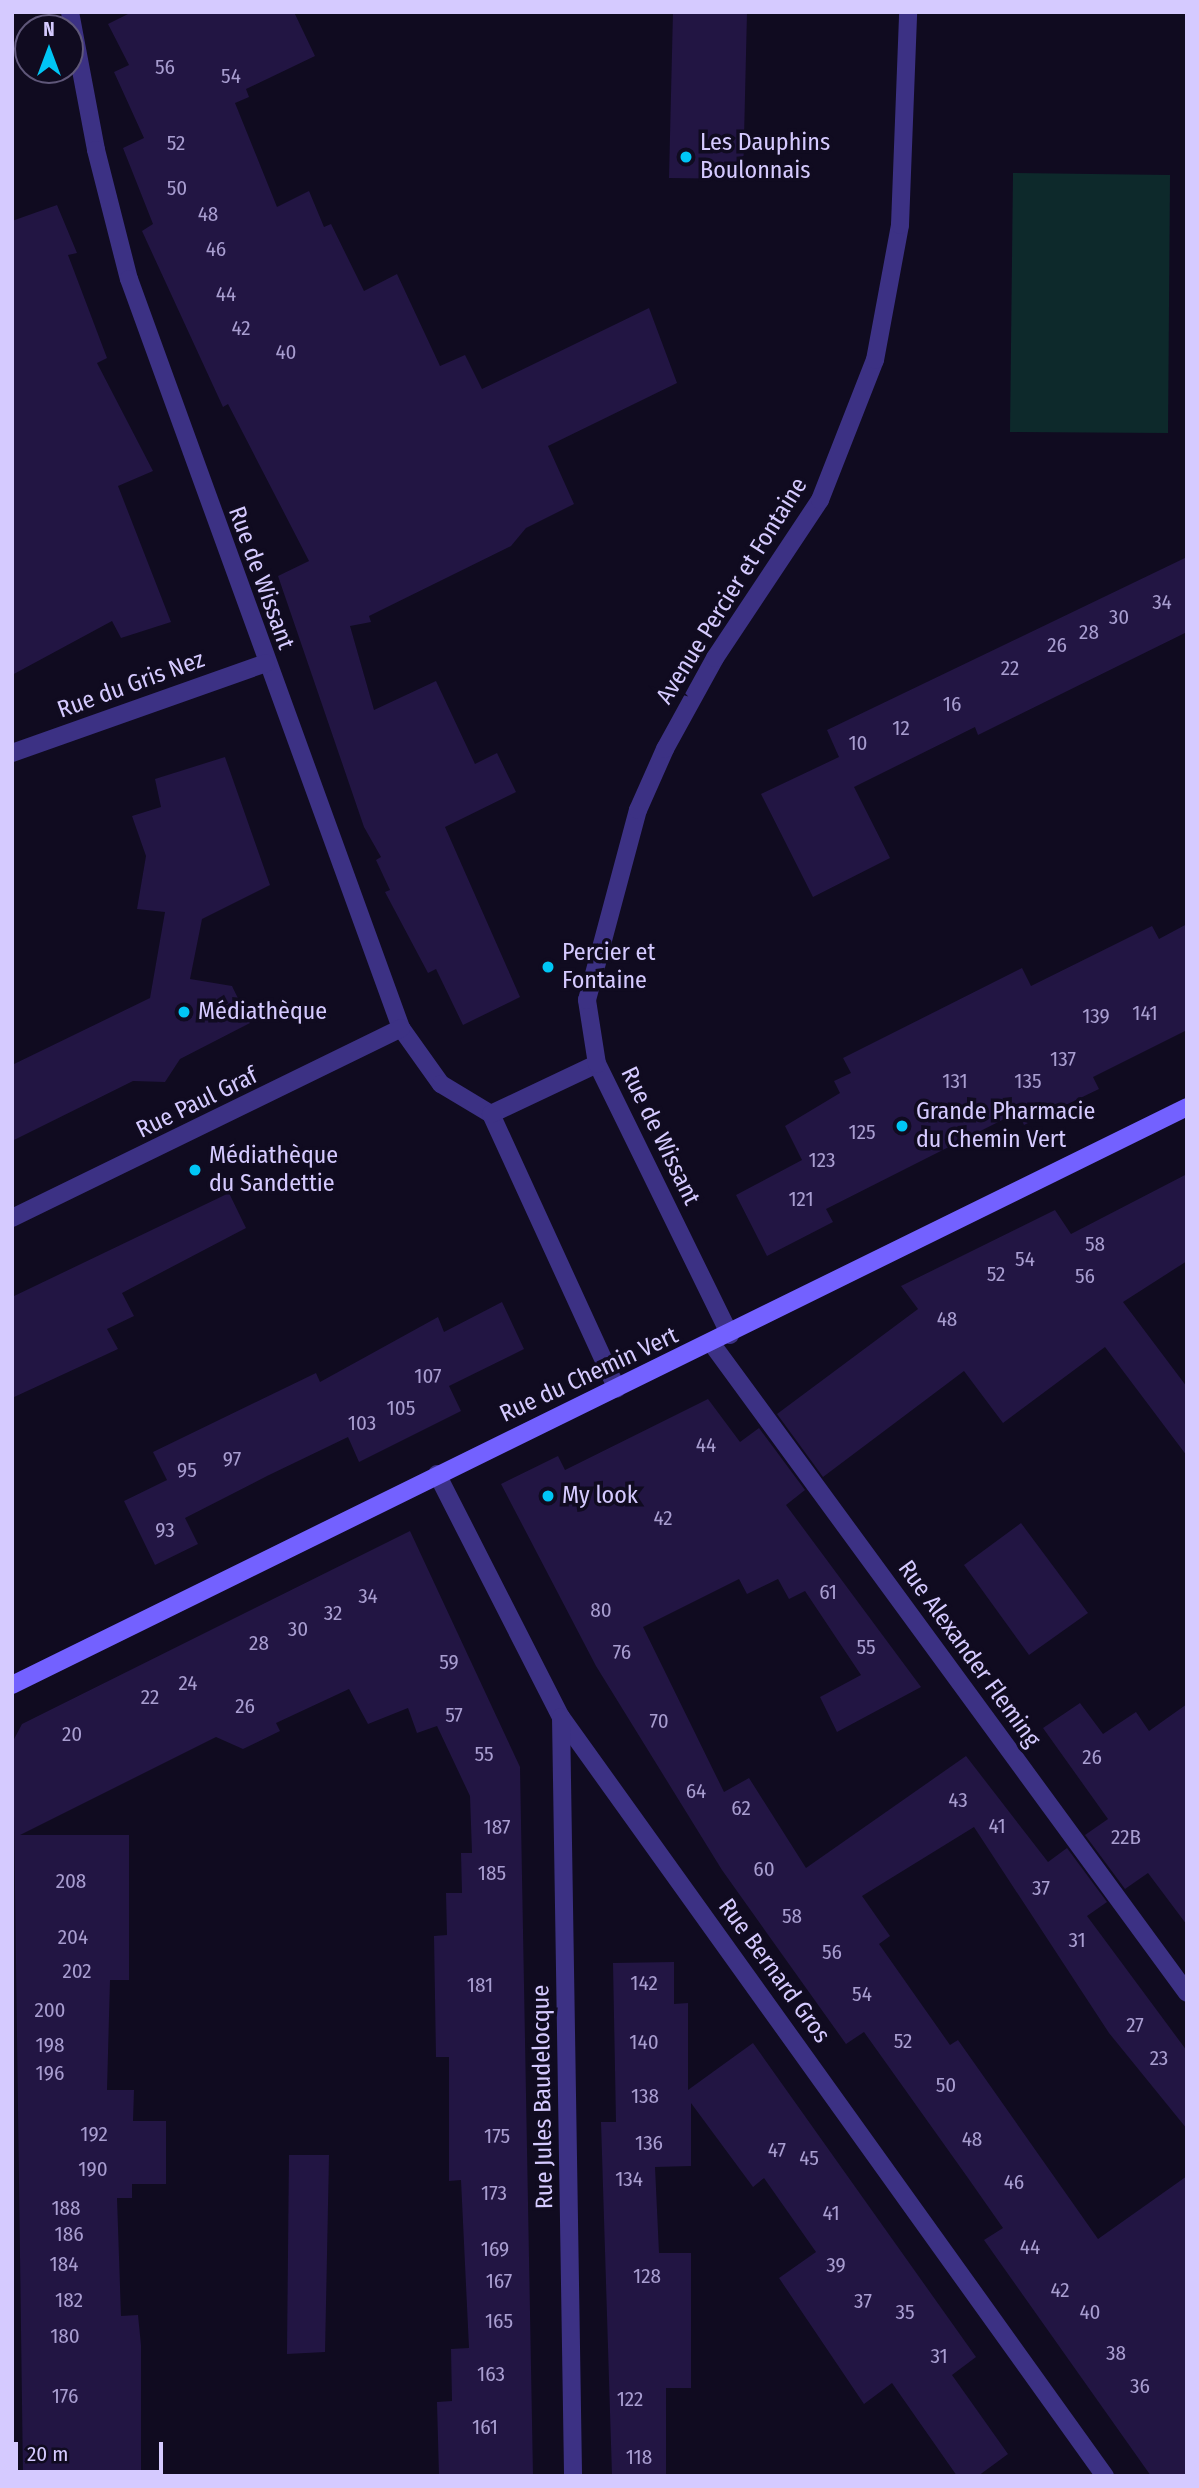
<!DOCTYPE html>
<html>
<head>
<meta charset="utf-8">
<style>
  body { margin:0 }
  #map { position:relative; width:1199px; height:2488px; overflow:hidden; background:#100b20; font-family:"Fira Sans Condensed",sans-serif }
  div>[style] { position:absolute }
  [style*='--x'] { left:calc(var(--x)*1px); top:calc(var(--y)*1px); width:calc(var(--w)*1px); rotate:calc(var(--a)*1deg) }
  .green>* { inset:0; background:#0d292b }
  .building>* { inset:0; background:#221543 }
  .street>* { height:18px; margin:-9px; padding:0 9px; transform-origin:9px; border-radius:9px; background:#3c3184 }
  .secondary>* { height:18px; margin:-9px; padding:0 9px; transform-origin:9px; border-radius:9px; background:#7361ff }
  .dots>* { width:19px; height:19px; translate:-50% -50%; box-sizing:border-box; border:4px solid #100b20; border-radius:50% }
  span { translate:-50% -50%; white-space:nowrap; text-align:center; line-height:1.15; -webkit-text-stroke:7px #100b20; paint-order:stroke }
  .number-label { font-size:21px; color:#a89dd0 }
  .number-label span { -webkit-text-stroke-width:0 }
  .poi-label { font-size:24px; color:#d5caff }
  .left { translate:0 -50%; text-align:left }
  .street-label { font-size:24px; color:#d5caff }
  .frame { position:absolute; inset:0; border:14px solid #d5caff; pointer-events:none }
  .north { position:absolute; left:14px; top:14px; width:70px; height:70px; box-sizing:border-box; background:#100b20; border:2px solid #5f5779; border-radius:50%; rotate:0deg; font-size:19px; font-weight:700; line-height:28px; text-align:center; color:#d5caff }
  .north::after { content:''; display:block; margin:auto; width:24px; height:32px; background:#00c6f5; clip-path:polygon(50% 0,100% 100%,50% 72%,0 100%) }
  .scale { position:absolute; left:14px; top:2442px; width:149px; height:32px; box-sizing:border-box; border:4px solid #d5caff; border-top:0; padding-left:9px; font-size:21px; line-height:24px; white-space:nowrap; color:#d5caff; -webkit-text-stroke:5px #100b20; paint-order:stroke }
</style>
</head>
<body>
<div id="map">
  <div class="green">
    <div style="clip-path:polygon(1013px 173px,1170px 175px,1168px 433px,1010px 432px)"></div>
  </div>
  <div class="building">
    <div style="clip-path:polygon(132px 12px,294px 12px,315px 56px,246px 89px,249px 97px,235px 103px,277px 207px,309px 191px,324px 227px,331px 224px,364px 291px,397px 274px,440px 366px,465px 355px,482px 389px,649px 308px,677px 383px,548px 446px,574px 504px,526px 528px,511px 546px,369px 616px,371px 622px,350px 626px,374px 710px,436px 681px,475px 764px,497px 753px,516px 792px,445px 827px,520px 997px,463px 1025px,436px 969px,428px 973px,385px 892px,390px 890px,376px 860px,381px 857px,364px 827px,278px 576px,309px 561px,228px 404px,223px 407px,142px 231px,153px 224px,123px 148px,144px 138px,114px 72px,129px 65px,108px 24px)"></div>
    <div style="clip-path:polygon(673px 12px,747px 12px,743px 179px,669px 178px)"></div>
    <div style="clip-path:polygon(57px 205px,77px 253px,68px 255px,107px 358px,97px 363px,153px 471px,118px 486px,171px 622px,121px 638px,112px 621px,12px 675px,12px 221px)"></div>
    <div style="clip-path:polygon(1187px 557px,1187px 632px,978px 735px,975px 727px,854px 787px,890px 858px,813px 897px,761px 794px,839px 757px,827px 730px)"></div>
    <div style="clip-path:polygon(225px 757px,270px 885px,202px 919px,190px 979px,232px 986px,250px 1023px,180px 1059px,165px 1082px,133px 1081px,12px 1141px,12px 1065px,150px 998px,165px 912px,137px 909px,146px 856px,132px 816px,161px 807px,155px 779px)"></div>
    <div style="clip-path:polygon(1187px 924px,1187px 1030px,1093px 1077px,1099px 1089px,1024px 1125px,1018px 1112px,826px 1209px,833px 1222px,767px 1256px,736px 1195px,802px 1160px,785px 1126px,840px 1093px,834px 1081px,851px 1073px,843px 1058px,1022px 968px,1031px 986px,1152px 926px,1159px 939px)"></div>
    <div style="clip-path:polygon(1187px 1174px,1187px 1261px,1123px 1302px,1187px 1387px,1187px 1456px,1105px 1347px,1003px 1423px,964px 1371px,823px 1477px,777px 1414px,918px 1309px,901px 1286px,1055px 1210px,1071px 1234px)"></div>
    <div style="clip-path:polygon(229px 1193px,246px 1228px,122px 1293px,134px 1316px,107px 1329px,118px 1349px,12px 1398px,12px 1297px)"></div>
    <div style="clip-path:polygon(502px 1302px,524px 1349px,449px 1386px,461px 1411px,359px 1462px,348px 1437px,267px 1476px,185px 1518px,198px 1544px,155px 1565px,124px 1501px,167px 1480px,153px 1452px,316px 1373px,320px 1382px,438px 1317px,444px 1332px)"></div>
    <div style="clip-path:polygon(708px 1399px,740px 1442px,759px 1428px,805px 1490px,786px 1505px,921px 1687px,837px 1732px,820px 1697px,861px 1675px,805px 1591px,789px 1599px,778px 1579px,747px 1594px,739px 1579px,643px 1627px,724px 1792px,749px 1778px,806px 1868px,966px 1756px,1048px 1862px,1067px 1848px,1107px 1902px,1087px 1916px,1187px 2051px,1187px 2129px,1109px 2033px,974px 1827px,862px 1896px,890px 1936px,879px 1944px,950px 2045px,958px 2040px,1098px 2239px,1187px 2176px,1187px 2476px,1151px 2476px,984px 2240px,1003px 2228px,968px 2178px,864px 2032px,846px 2044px,722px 1870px,596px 1666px,501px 1484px,558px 1456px,565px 1470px)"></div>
    <div style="clip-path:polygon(1021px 1523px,1088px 1613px,1029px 1655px,964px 1565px)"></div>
    <div style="clip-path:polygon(410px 1531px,520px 1767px,533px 2476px,439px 2476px,437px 2402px,452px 2401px,451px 2349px,469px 2348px,461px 2180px,449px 2181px,449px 2057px,436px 2057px,434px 1936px,447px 1935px,446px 1893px,462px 1893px,461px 1853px,472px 1853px,470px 1796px,437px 1726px,417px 1733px,408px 1708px,368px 1724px,349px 1689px,276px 1723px,280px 1731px,243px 1749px,216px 1737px,20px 1835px,129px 1835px,129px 1980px,110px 1980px,107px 2090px,134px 2090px,133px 2121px,166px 2121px,166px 2184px,132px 2184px,132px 2198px,117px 2198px,121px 2316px,138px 2315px,141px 2345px,141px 2474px,23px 2476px,13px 1741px,22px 1724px)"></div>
    <div style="clip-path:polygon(1080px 1703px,1103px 1734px,1136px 1712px,1149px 1731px,1187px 1704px,1187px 1925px,1148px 1873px,1125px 1889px,1085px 1835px,1108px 1819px,1043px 1728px)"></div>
    <div style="clip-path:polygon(674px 1962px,674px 2004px,688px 2003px,688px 2090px,753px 2043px,976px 2357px,952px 2375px,1008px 2454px,978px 2476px,957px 2476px,892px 2383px,864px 2404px,779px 2278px,816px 2252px,764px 2178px,753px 2187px,691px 2103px,691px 2166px,655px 2167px,659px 2253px,691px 2253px,691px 2388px,666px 2388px,666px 2476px,612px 2476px,601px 2122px,616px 2122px,613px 1963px)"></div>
    <div style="clip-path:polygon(289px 2155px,329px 2155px,325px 2352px,287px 2354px)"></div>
  </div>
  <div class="street">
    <div style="--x:70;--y:12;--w:140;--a:79.3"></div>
    <div style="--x:96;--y:150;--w:133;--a:75.7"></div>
    <div style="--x:129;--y:279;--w:797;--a:70.04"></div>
    <div style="--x:401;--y:1028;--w:69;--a:54.5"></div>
    <div style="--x:441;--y:1084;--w:58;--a:31"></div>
    <div style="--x:491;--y:1114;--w:302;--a:65.4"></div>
    <div style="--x:12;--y:753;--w:269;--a:-19.5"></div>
    <div style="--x:491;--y:1114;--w:117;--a:-25.3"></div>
    <div style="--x:12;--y:1218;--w:433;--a:-26"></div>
    <div style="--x:730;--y:1335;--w:302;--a:-116.1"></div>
    <div style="--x:597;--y:1064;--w:65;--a:-98.9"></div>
    <div style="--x:587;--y:1000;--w:197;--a:-75"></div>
    <div style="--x:638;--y:810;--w:67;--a:-66.1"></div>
    <div style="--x:665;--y:749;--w:104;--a:-61.2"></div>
    <div style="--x:715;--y:658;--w:190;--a:-56.4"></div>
    <div style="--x:820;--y:500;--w:150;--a:-68.6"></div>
    <div style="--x:875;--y:360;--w:137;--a:-79.5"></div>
    <div style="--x:900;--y:225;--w:213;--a:-87.8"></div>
    <div style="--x:712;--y:1344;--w:804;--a:53.8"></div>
    <div style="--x:437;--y:1474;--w:273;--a:63"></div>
    <div style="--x:561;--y:1717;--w:934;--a:54.37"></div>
    <div style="--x:561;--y:1717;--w:759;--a:89.09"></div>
  </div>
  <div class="secondary">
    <div style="--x:12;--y:1685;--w:1309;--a:-26.19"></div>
  </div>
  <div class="dots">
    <div style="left:686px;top:157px;background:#00c6f5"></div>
    <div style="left:548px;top:967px;background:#00c6f5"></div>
    <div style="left:184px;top:1012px;background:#00c6f5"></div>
    <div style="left:902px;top:1126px;background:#00c6f5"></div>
    <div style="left:195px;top:1170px;background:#00c6f5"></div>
    <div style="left:548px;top:1496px;background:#00c6f5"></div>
  </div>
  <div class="number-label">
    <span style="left:165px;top:67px">56</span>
    <span style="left:231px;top:76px">54</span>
    <span style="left:176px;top:143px">52</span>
    <span style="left:177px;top:188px">50</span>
    <span style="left:208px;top:214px">48</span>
    <span style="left:216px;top:249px">46</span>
    <span style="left:226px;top:294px">44</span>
    <span style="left:241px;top:328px">42</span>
    <span style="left:286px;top:352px">40</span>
    <span style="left:1162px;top:602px">34</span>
    <span style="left:1119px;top:617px">30</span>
    <span style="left:1089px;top:632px">28</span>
    <span style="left:1057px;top:645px">26</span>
    <span style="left:1010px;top:668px">22</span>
    <span style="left:952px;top:704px">16</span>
    <span style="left:901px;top:728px">12</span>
    <span style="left:858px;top:743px">10</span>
    <span style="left:1145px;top:1013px">141</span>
    <span style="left:1096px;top:1016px">139</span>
    <span style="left:1063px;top:1059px">137</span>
    <span style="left:955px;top:1081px">131</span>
    <span style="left:1028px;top:1081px">135</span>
    <span style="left:862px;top:1132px">125</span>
    <span style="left:822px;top:1160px">123</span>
    <span style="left:801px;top:1199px">121</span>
    <span style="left:1095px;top:1244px">58</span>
    <span style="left:1025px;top:1259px">54</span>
    <span style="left:996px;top:1274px">52</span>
    <span style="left:1085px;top:1276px">56</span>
    <span style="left:947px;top:1319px">48</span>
    <span style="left:428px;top:1376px">107</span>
    <span style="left:401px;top:1408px">105</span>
    <span style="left:362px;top:1423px">103</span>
    <span style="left:706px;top:1445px">44</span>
    <span style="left:232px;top:1459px">97</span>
    <span style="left:187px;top:1470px">95</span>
    <span style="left:663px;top:1518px">42</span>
    <span style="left:165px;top:1530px">93</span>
    <span style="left:828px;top:1592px">61</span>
    <span style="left:368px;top:1596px">34</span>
    <span style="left:601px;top:1610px">80</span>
    <span style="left:333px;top:1613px">32</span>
    <span style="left:298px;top:1629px">30</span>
    <span style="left:259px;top:1643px">28</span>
    <span style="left:866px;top:1647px">55</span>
    <span style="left:622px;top:1652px">76</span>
    <span style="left:449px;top:1662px">59</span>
    <span style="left:188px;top:1683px">24</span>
    <span style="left:150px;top:1697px">22</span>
    <span style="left:245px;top:1706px">26</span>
    <span style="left:454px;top:1715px">57</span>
    <span style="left:659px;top:1721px">70</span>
    <span style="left:72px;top:1734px">20</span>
    <span style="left:484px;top:1754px">55</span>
    <span style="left:1092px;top:1757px">26</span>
    <span style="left:696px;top:1791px">64</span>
    <span style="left:958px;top:1800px">43</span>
    <span style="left:741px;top:1808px">62</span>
    <span style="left:997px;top:1826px">41</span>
    <span style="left:497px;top:1827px">187</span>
    <span style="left:1126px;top:1837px">22B</span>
    <span style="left:764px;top:1869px">60</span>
    <span style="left:492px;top:1873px">185</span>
    <span style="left:71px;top:1881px">208</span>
    <span style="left:1041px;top:1888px">37</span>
    <span style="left:792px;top:1916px">58</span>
    <span style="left:73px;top:1937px">204</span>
    <span style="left:1077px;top:1940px">31</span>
    <span style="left:832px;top:1952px">56</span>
    <span style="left:77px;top:1971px">202</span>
    <span style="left:644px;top:1983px">142</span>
    <span style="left:480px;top:1985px">181</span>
    <span style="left:862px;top:1994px">54</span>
    <span style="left:50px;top:2010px">200</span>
    <span style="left:1135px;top:2025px">27</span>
    <span style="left:903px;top:2041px">52</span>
    <span style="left:644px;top:2042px">140</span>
    <span style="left:50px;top:2045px">198</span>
    <span style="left:1159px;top:2058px">23</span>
    <span style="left:50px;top:2073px">196</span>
    <span style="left:946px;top:2085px">50</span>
    <span style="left:645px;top:2096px">138</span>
    <span style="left:94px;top:2134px">192</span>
    <span style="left:497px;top:2136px">175</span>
    <span style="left:972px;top:2139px">48</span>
    <span style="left:649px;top:2143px">136</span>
    <span style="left:777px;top:2150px">47</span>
    <span style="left:809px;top:2158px">45</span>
    <span style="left:93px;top:2169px">190</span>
    <span style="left:629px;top:2179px">134</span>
    <span style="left:1014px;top:2182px">46</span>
    <span style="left:494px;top:2193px">173</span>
    <span style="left:66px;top:2208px">188</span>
    <span style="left:831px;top:2213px">41</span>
    <span style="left:69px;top:2234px">186</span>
    <span style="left:1030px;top:2247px">44</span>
    <span style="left:495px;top:2249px">169</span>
    <span style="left:64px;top:2264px">184</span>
    <span style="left:836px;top:2265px">39</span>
    <span style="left:647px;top:2276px">128</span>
    <span style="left:499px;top:2281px">167</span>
    <span style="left:1060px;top:2290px">42</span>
    <span style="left:69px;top:2300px">182</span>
    <span style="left:863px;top:2301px">37</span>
    <span style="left:905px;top:2312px">35</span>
    <span style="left:1090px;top:2312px">40</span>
    <span style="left:499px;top:2321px">165</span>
    <span style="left:65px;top:2336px">180</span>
    <span style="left:1116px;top:2353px">38</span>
    <span style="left:939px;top:2356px">31</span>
    <span style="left:491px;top:2374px">163</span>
    <span style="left:1140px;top:2386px">36</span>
    <span style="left:65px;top:2396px">176</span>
    <span style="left:630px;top:2399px">122</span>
    <span style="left:485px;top:2427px">161</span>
    <span style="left:639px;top:2457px">118</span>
  </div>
  <div class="poi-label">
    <span class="left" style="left:700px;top:157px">Les Dauphins<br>Boulonnais</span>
    <span class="left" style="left:562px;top:967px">Percier et<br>Fontaine</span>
    <span class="left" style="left:198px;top:1012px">Médiathèque</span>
    <span class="left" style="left:916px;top:1126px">Grande Pharmacie<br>du Chemin Vert</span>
    <span class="left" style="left:209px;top:1170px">Médiathèque<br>du Sandettie</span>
    <span class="left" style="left:562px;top:1496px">My look</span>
  </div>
  <div class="street-label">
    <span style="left:261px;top:578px;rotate:70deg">Rue de Wissant</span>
    <span style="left:732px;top:591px;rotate:-58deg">Avenue Percier et Fontaine</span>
    <span style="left:131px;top:685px;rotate:-20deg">Rue du Gris Nez</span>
    <span style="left:197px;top:1103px;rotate:-26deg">Rue Paul Graf</span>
    <span style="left:660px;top:1136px;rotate:64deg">Rue de Wissant</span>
    <span style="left:589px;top:1375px;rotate:-25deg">Rue du Chemin Vert</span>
    <span style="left:969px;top:1654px;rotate:54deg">Rue Alexander Fleming</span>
    <span style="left:774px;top:1971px;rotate:54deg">Rue Bernard Gros</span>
    <span style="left:543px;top:2097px;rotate:-91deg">Rue Jules Baudelocque</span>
  </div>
  <div class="frame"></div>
  <div class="north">N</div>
  <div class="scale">20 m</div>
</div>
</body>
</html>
